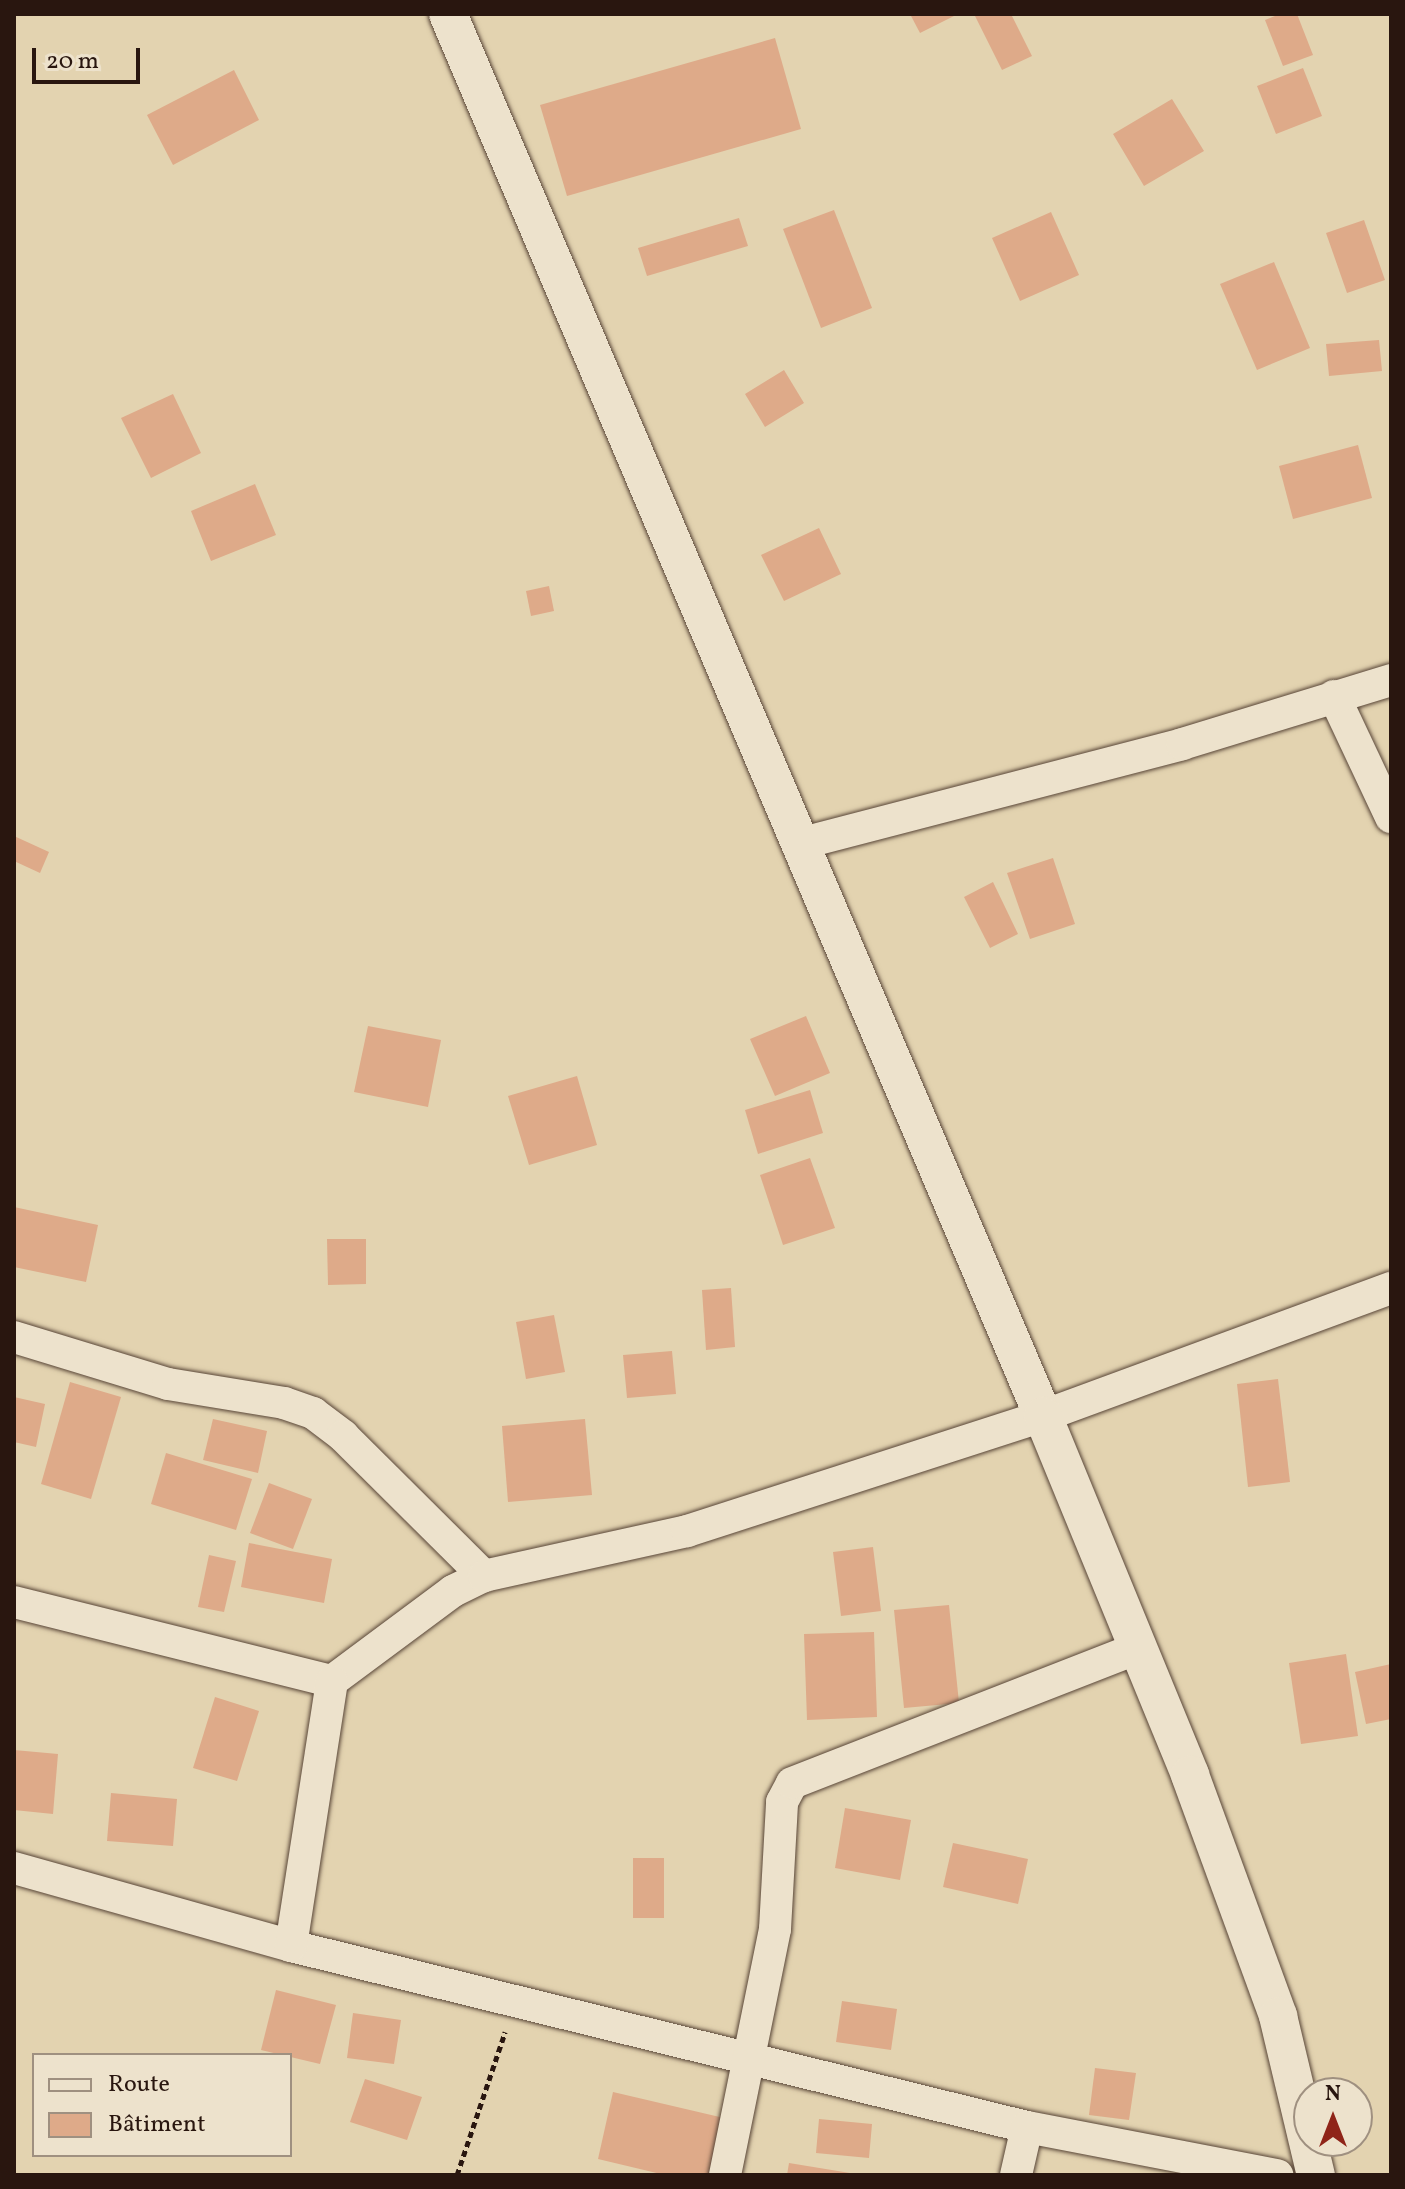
<!DOCTYPE html>
<html>
<head>
<meta charset="utf-8">
<style>
  body { margin:0 }
  #map { position:relative; width:1405px; height:2189px; overflow:hidden; background:#e3d3b0; font-family:Vollkorn,serif }
  div>[style] { position:absolute }
  [style*='--x'] { left:calc(var(--x)*1px); top:calc(var(--y)*1px); width:calc(var(--w)*1px); rotate:calc(var(--a)*1deg) }
  .building>* { inset:0; background:#deaa89 }
  .path>* { height:5px; margin-top:-2.5px; transform-origin:0; background:repeating-linear-gradient(90deg,#29160f 0 6px,transparent 0 10px) }
  .roads { filter:drop-shadow(0 0 2px #584537) drop-shadow(0 0 2px #584537) }
  .minor>* { height:32px; margin:-16px; padding:0 16px; transform-origin:16px; border-radius:16px; background:#ede2cc }
  .tertiary>* { height:38px; margin:-19px; padding:0 19px; transform-origin:19px; border-radius:19px; background:#ede2cc }
  span { translate:-50% -50%; white-space:nowrap; text-align:center; line-height:1.15; -webkit-text-stroke:6px #ede2cc; paint-order:stroke }
  .frame { position:absolute; inset:0; border:16px solid #29160f; pointer-events:none }
  .legend { position:absolute; left:32px; top:2053px; width:260px; height:104px; box-sizing:border-box; background:#ede2cc; border:2px solid #9f9080; margin:0; padding:10px 14px; list-style:none; font-size:24px; color:#29160f }
  .legend li { display:flex; align-items:center; gap:16px; height:40px }
  .legend b { width:40px; border:2px solid #9f9080 }
  .north { position:absolute; left:1293px; top:2077px; width:80px; height:80px; box-sizing:border-box; background:#ede2cc; border:2px solid #9f9080; border-radius:50%; rotate:0deg; font-size:22px; font-weight:700; line-height:32px; text-align:center; color:#29160f }
  .north::after { content:''; display:block; margin:auto; width:28px; height:36px; background:#8f2418; clip-path:polygon(50% 0,100% 100%,50% 72%,0 100%) }
  .scale { position:absolute; left:32px; top:48px; width:108px; height:36px; box-sizing:border-box; border:4px solid #29160f; border-top:0; padding-left:10px; font-size:24px; line-height:28px; white-space:nowrap; color:#29160f; -webkit-text-stroke:6px #ede2cc; paint-order:stroke }
</style>
</head>
<body>
<div id="map">
  <div class="building">
    <div style="clip-path:polygon(910px 14px,958px 14px,920px 33px)"></div>
    <div style="clip-path:polygon(974px 14px,1011px 14px,1032px 56px,1002px 70px)"></div>
    <div style="clip-path:polygon(1280px 14px,1297px 14px,1313px 55px,1283px 66px,1265px 20px)"></div>
    <div style="clip-path:polygon(775px 38px,801px 129px,567px 196px,540px 105px)"></div>
    <div style="clip-path:polygon(1303px 68px,1322px 116px,1276px 134px,1257px 86px)"></div>
    <div style="clip-path:polygon(234px 70px,259px 120px,173px 165px,147px 115px)"></div>
    <div style="clip-path:polygon(1172px 99px,1204px 151px,1144px 186px,1113px 134px)"></div>
    <div style="clip-path:polygon(834px 210px,872px 308px,821px 328px,783px 229px)"></div>
    <div style="clip-path:polygon(1051px 212px,1079px 275px,1020px 301px,992px 238px)"></div>
    <div style="clip-path:polygon(739px 218px,748px 246px,647px 276px,638px 248px)"></div>
    <div style="clip-path:polygon(1364px 220px,1385px 280px,1347px 293px,1326px 233px)"></div>
    <div style="clip-path:polygon(1274px 262px,1310px 348px,1257px 370px,1220px 284px)"></div>
    <div style="clip-path:polygon(1379px 340px,1382px 371px,1329px 376px,1326px 344px)"></div>
    <div style="clip-path:polygon(784px 370px,804px 403px,765px 427px,745px 394px)"></div>
    <div style="clip-path:polygon(173px 394px,201px 453px,151px 478px,121px 418px)"></div>
    <div style="clip-path:polygon(1358px 445px,1372px 498px,1293px 519px,1279px 466px)"></div>
    <div style="clip-path:polygon(255px 484px,276px 535px,211px 561px,191px 511px)"></div>
    <div style="clip-path:polygon(819px 528px,841px 574px,784px 601px,761px 555px)"></div>
    <div style="clip-path:polygon(549px 586px,554px 611px,531px 616px,526px 591px)"></div>
    <div style="clip-path:polygon(14px 836px,49px 852px,40px 873px,14px 861px)"></div>
    <div style="clip-path:polygon(1053px 858px,1075px 924px,1030px 939px,1007px 873px)"></div>
    <div style="clip-path:polygon(993px 882px,1018px 934px,990px 948px,964px 897px)"></div>
    <div style="clip-path:polygon(806px 1016px,830px 1073px,775px 1096px,750px 1039px)"></div>
    <div style="clip-path:polygon(368px 1026px,441px 1040px,428px 1107px,354px 1092px)"></div>
    <div style="clip-path:polygon(577px 1076px,597px 1145px,529px 1165px,508px 1096px)"></div>
    <div style="clip-path:polygon(810px 1090px,823px 1133px,758px 1154px,745px 1110px)"></div>
    <div style="clip-path:polygon(810px 1158px,835px 1228px,783px 1245px,760px 1175px)"></div>
    <div style="clip-path:polygon(14px 1207px,98px 1225px,86px 1282px,14px 1267px)"></div>
    <div style="clip-path:polygon(327px 1239px,366px 1239px,366px 1284px,328px 1285px)"></div>
    <div style="clip-path:polygon(731px 1288px,735px 1347px,706px 1350px,702px 1290px)"></div>
    <div style="clip-path:polygon(554px 1315px,565px 1372px,526px 1379px,516px 1322px)"></div>
    <div style="clip-path:polygon(672px 1351px,676px 1394px,627px 1398px,623px 1355px)"></div>
    <div style="clip-path:polygon(1278px 1379px,1290px 1482px,1248px 1487px,1237px 1384px)"></div>
    <div style="clip-path:polygon(70px 1382px,121px 1397px,91px 1499px,41px 1484px)"></div>
    <div style="clip-path:polygon(14px 1397px,45px 1404px,36px 1447px,14px 1442px)"></div>
    <div style="clip-path:polygon(213px 1419px,267px 1431px,258px 1473px,203px 1460px)"></div>
    <div style="clip-path:polygon(585px 1419px,592px 1495px,508px 1502px,502px 1426px)"></div>
    <div style="clip-path:polygon(166px 1453px,252px 1479px,236px 1530px,151px 1504px)"></div>
    <div style="clip-path:polygon(269px 1483px,312px 1499px,293px 1549px,250px 1533px)"></div>
    <div style="clip-path:polygon(249px 1543px,332px 1559px,324px 1603px,241px 1587px)"></div>
    <div style="clip-path:polygon(873px 1547px,881px 1611px,841px 1616px,833px 1552px)"></div>
    <div style="clip-path:polygon(209px 1555px,236px 1561px,224px 1612px,198px 1607px)"></div>
    <div style="clip-path:polygon(949px 1605px,959px 1703px,904px 1708px,894px 1610px)"></div>
    <div style="clip-path:polygon(874px 1632px,877px 1717px,807px 1720px,804px 1634px)"></div>
    <div style="clip-path:polygon(1346px 1654px,1358px 1736px,1301px 1744px,1289px 1663px)"></div>
    <div style="clip-path:polygon(1391px 1664px,1391px 1719px,1366px 1724px,1355px 1672px)"></div>
    <div style="clip-path:polygon(215px 1697px,259px 1711px,237px 1781px,193px 1768px)"></div>
    <div style="clip-path:polygon(14px 1750px,58px 1754px,53px 1814px,14px 1810px)"></div>
    <div style="clip-path:polygon(111px 1793px,177px 1799px,173px 1846px,107px 1841px)"></div>
    <div style="clip-path:polygon(845px 1808px,911px 1820px,900px 1880px,835px 1868px)"></div>
    <div style="clip-path:polygon(953px 1843px,1028px 1859px,1018px 1904px,943px 1887px)"></div>
    <div style="clip-path:polygon(633px 1858px,664px 1858px,664px 1918px,633px 1918px)"></div>
    <div style="clip-path:polygon(276px 1990px,336px 2005px,320px 2064px,261px 2050px)"></div>
    <div style="clip-path:polygon(842px 2001px,897px 2009px,891px 2050px,836px 2042px)"></div>
    <div style="clip-path:polygon(353px 2013px,401px 2020px,394px 2064px,347px 2058px)"></div>
    <div style="clip-path:polygon(1095px 2068px,1136px 2073px,1129px 2120px,1089px 2115px)"></div>
    <div style="clip-path:polygon(365px 2079px,422px 2097px,407px 2140px,350px 2122px)"></div>
    <div style="clip-path:polygon(613px 2092px,724px 2118px,711px 2175px,665px 2175px,598px 2159px)"></div>
    <div style="clip-path:polygon(819px 2119px,872px 2124px,869px 2158px,816px 2153px)"></div>
    <div style="clip-path:polygon(789px 2163px,850px 2173px,850px 2175px,787px 2175px)"></div>
  </div>
  <div class="path">
    <div style="--x:457;--y:2175;--w:151;--a:-71.4"></div>
  </div>
  <div class="roads">
    <div class="minor">
      <div style="--x:1334;--y:696;--w:134;--a:64.8"></div>
      <div style="--x:799;--y:844;--w:396;--a:-14.6"></div>
      <div style="--x:1182;--y:744;--w:219;--a:-17"></div>
      <div style="--x:14;--y:1337;--w:161;--a:17"></div>
      <div style="--x:168;--y:1384;--w:118;--a:9.3"></div>
      <div style="--x:284;--y:1403;--w:31;--a:19"></div>
      <div style="--x:313;--y:1413;--w:38;--a:37"></div>
      <div style="--x:343;--y:1436;--w:199;--a:44.8"></div>
      <div style="--x:14;--y:1602;--w:328;--a:14"></div>
      <div style="--x:332;--y:1681;--w:151;--a:-36.6"></div>
      <div style="--x:453;--y:1591;--w:34;--a:-26"></div>
      <div style="--x:484;--y:1576;--w:208;--a:-12.5"></div>
      <div style="--x:687;--y:1531;--w:374;--a:-17.9"></div>
      <div style="--x:1043;--y:1416;--w:371;--a:-20.2"></div>
      <div style="--x:14;--y:1868;--w:288;--a:15.7"></div>
      <div style="--x:291;--y:1946;--w:758;--a:13.82"></div>
      <div style="--x:1027;--y:2127;--w:255;--a:10.9"></div>
      <div style="--x:291;--y:1946;--w:268;--a:-81.2"></div>
      <div style="--x:725;--y:2175;--w:251;--a:-78.5"></div>
      <div style="--x:775;--y:1929;--w:127;--a:-86.8"></div>
      <div style="--x:782;--y:1802;--w:21;--a:-62"></div>
      <div style="--x:792;--y:1783;--w:371;--a:-21.3"></div>
      <div style="--x:1016;--y:2175;--w:49;--a:-77.1"></div>
    </div>
    <div class="tertiary">
      <div style="--x:448;--y:14;--w:1523;--a:67"></div>
      <div style="--x:1043;--y:1416;--w:388;--a:67.7"></div>
      <div style="--x:1190;--y:1775;--w:257;--a:69.9"></div>
      <div style="--x:1278;--y:2016;--w:163;--a:76.6"></div>
    </div>
  </div>
  <div class="frame"></div>
  <ul class="legend">
  <li><b style="height:10px;background:#ede2cc"></b>Route</li>
  <li><b style="height:22px;background:#deaa89"></b>Bâtiment</li>
  </ul>
  <div class="north">N</div>
  <div class="scale">20 m</div>
</div>
</body>
</html>
